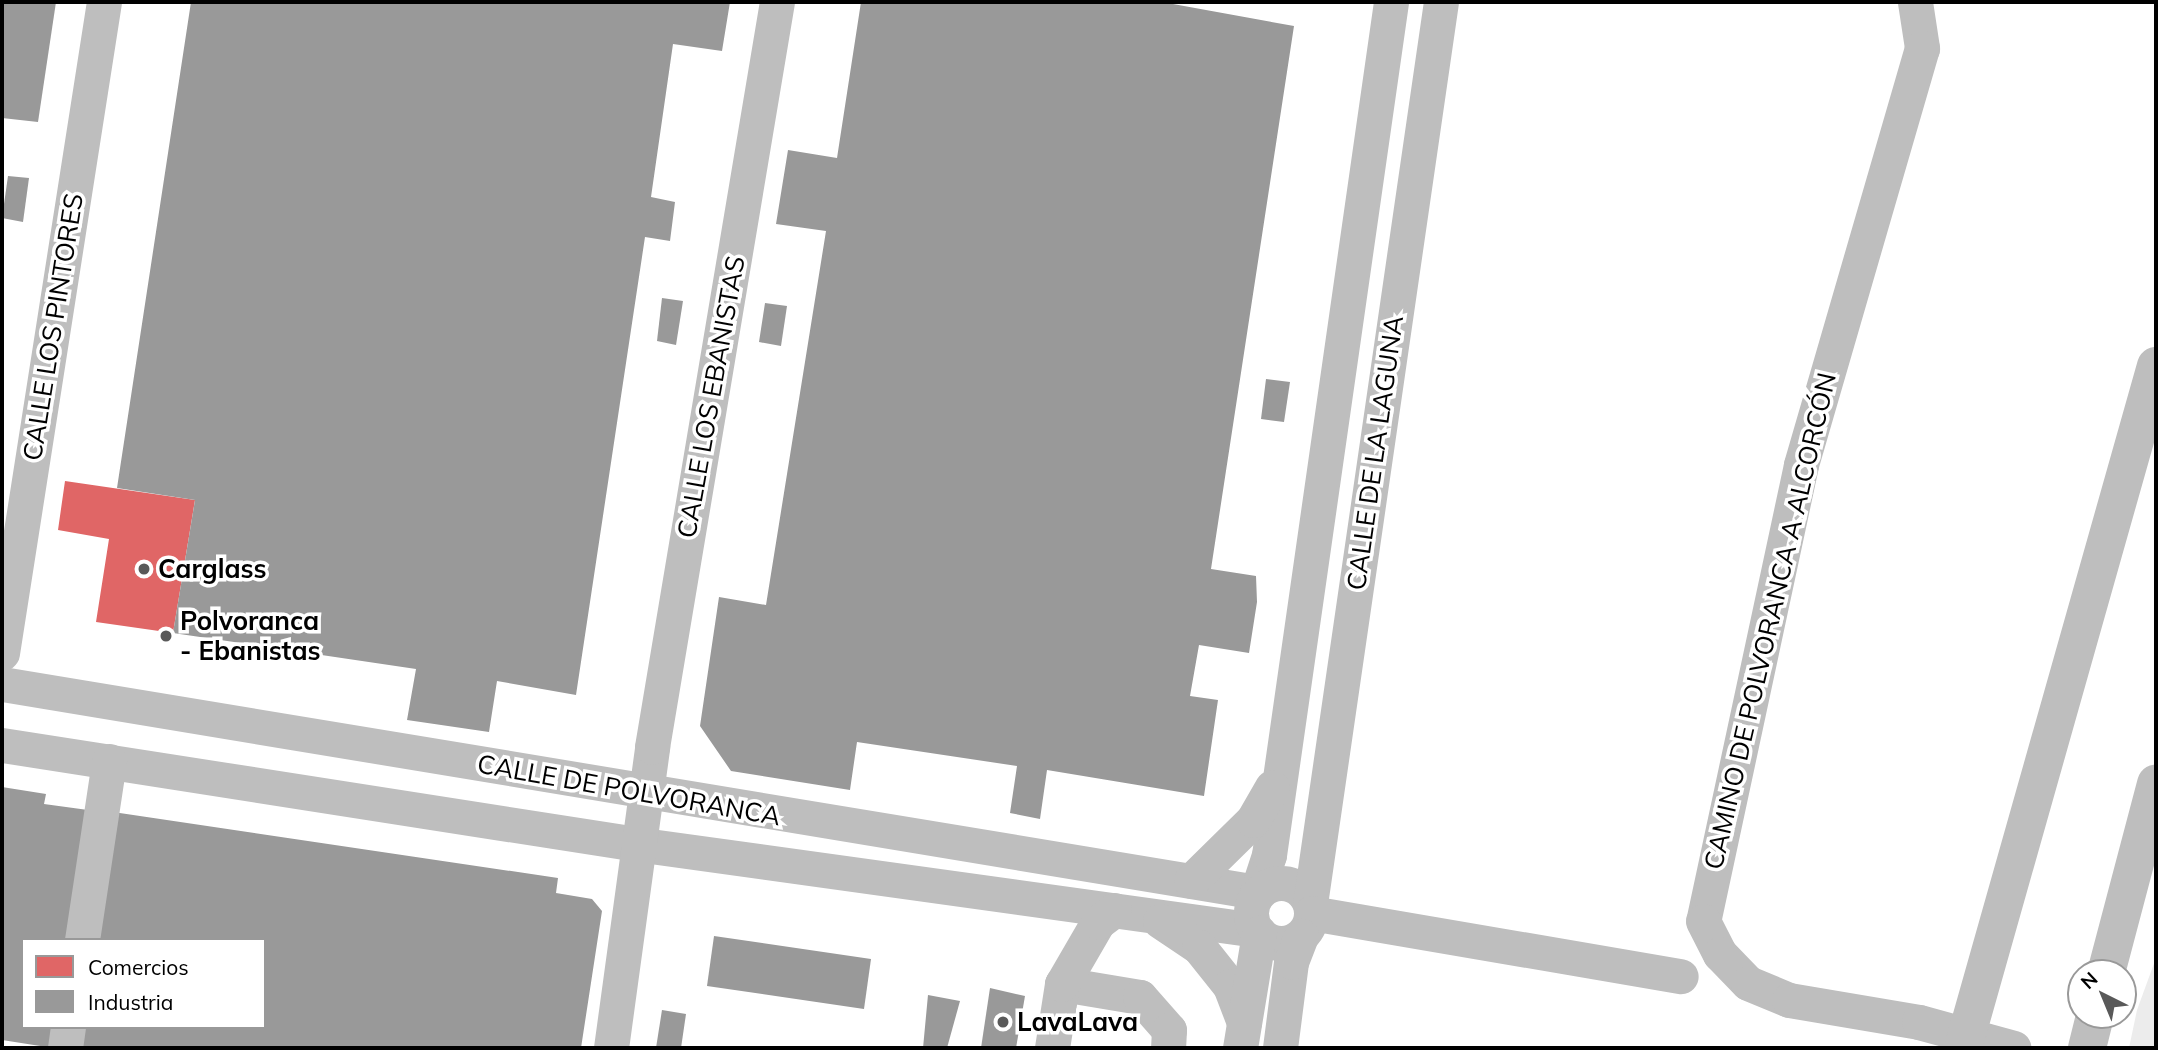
<!DOCTYPE html>
<html>
<head>
<meta charset="utf-8">
<style>
  body { margin:0 }
  #map { position:relative; width:2158px; height:1050px; overflow:hidden; background:#fff; font-family:Mulish,sans-serif }
  div>[style] { position:absolute }
  [style*='--x'] { left:calc(var(--x)*1px); top:calc(var(--y)*1px); width:calc(var(--w)*1px); rotate:calc(var(--a)*1deg) }
  .green>* { inset:0; background:#ececec }
  .shops>* { inset:0; background:#e06666 }
  .industry>* { inset:0; background:#999 }
  .minor>* { height:35px; margin:-17.5px; padding:0 17.5px; transform-origin:17.5px; border-radius:17.5px; background:#bebebe }
  .minor>.ring { margin:-17.5px; padding:0; box-sizing:content-box; background:none; border:35px solid #bebebe; border-radius:50% }
  .highway>* { height:38px; margin:-19px; padding:0 19px; transform-origin:19px; border-radius:19px; background:#bebebe }
  .dots>* { width:19px; height:19px; translate:-50% -50%; box-sizing:border-box; border:4px solid #fff; border-radius:50% }
  span { translate:-50% -50%; white-space:nowrap; text-align:center; line-height:1.15; -webkit-text-stroke:7px #fff; paint-order:stroke }
  .street-label { font-size:26px; color:#000 }
  .poi-label { font-size:26px; color:#000; font-weight:700 }
  .left { translate:0 -50%; text-align:left }
  .frame { position:absolute; inset:0; border:4px solid #000; pointer-events:none }
  .legend { position:absolute; left:21px; top:938px; width:245px; height:91px; box-sizing:border-box; background:#fff; border:2px solid #999; margin:0; padding:9px 12px; list-style:none; font-size:21px; color:#000 }
  .legend li { display:flex; align-items:center; gap:14px; height:35px }
  .legend b { width:35px; border:2px solid #999 }
  .north { position:absolute; left:2067px; top:959px; width:70px; height:70px; box-sizing:border-box; background:#fff; border:2px solid #999; border-radius:50%; rotate:317deg; font-size:19px; font-weight:700; line-height:28px; text-align:center; color:#000 }
  .north::after { content:''; display:block; margin:auto; width:24px; height:32px; background:#595959; clip-path:polygon(50% 0,100% 100%,50% 72%,0 100%) }
</style>
</head>
<body>
<div id="map">
  <div class="green">
    <div style="clip-path:polygon(2156px 958px,2156px 1048px,2129px 1048px,2137px 1010px)"></div>
  </div>
  <div class="shops">
    <div style="clip-path:polygon(65px 481px,195px 500px,173px 633px,96px 622px,109px 539px,58px 530px)"></div>
  </div>
  <div class="industry">
    <div style="clip-path:polygon(2px 2px,56px 2px,38px 122px,2px 118px)"></div>
    <div style="clip-path:polygon(191px 2px,730px 2px,722px 51px,673px 44px,651px 197px,675px 202px,670px 241px,645px 237px,576px 695px,497px 681px,489px 732px,407px 720px,416px 669px,173px 633px,195px 500px,117px 488px)"></div>
    <div style="clip-path:polygon(861px 2px,1162px 2px,1294px 26px,1211px 569px,1256px 576px,1257px 602px,1249px 653px,1199px 645px,1190px 696px,1218px 700px,1204px 796px,1047px 770px,1040px 819px,1010px 813px,1017px 766px,857px 742px,850px 790px,731px 771px,700px 726px,719px 597px,766px 605px,826px 231px,776px 224px,788px 150px,837px 158px)"></div>
    <div style="clip-path:polygon(8px 176px,29px 178px,23px 222px,2px 218px)"></div>
    <div style="clip-path:polygon(662px 298px,683px 301px,676px 345px,657px 341px)"></div>
    <div style="clip-path:polygon(765px 303px,787px 306px,781px 346px,759px 342px)"></div>
    <div style="clip-path:polygon(1266px 379px,1290px 382px,1284px 422px,1261px 419px)"></div>
    <div style="clip-path:polygon(2px 787px,46px 794px,44px 804px,88px 810px,70px 940px,23px 940px,23px 1027px,57px 1027px,53px 1048px,2px 1040px)"></div>
    <div style="clip-path:polygon(113px 812px,558px 878px,556px 893px,592px 899px,602px 911px,581px 1048px,78px 1048px,81px 1027px,264px 1027px,264px 940px,92px 940px)"></div>
    <div style="clip-path:polygon(714px 936px,871px 959px,864px 1009px,707px 986px)"></div>
    <div style="clip-path:polygon(990px 988px,1025px 996px,1016px 1048px,981px 1048px)"></div>
    <div style="clip-path:polygon(928px 995px,960px 1001px,947px 1048px,923px 1048px)"></div>
    <div style="clip-path:polygon(662px 1010px,686px 1014px,681px 1048px,656px 1048px)"></div>
  </div>
  <div class="minor">
    <div style="--x:1915;--y:2;--w:47;--a:81.3"></div>
    <div style="--x:1922;--y:48;--w:434;--a:106.2"></div>
    <div style="--x:1801;--y:465;--w:466;--a:102.1"></div>
    <div style="--x:1703;--y:921;--w:37;--a:63"></div>
    <div style="--x:1720;--y:954;--w:40;--a:46"></div>
    <div style="--x:1748;--y:983;--w:44;--a:22.5"></div>
    <div style="--x:1789;--y:1000;--w:132;--a:9.6"></div>
    <div style="--x:1919;--y:1022;--w:98;--a:15.3"></div>
    <div style="--x:2;--y:653;--w:659;--a:-81.1"></div>
    <div style="--x:2;--y:684;--w:1272;--a:9.41"></div>
    <div style="--x:1257;--y:892;--w:39;--a:-72"></div>
    <div style="--x:1269;--y:855;--w:862;--a:-81.86"></div>
    <div style="--x:2;--y:745;--w:649;--a:8.87"></div>
    <div style="--x:643;--y:845;--w:619;--a:7.89"></div>
    <div style="--x:1191;--y:881;--w:87;--a:-44.5"></div>
    <div style="--x:1253;--y:820;--w:38;--a:-60"></div>
    <div class="ring" style="left:1251px;top:883px;width:25px;height:25px"></div>
    <div style="--x:1310;--y:904;--w:911;--a:-81.74"></div>
    <div style="--x:1311;--y:913;--w:375;--a:9.7"></div>
    <div style="--x:1160;--y:921;--w:47;--a:33.7"></div>
    <div style="--x:1199;--y:947;--w:50;--a:51.5"></div>
    <div style="--x:1230;--y:986;--w:39;--a:69"></div>
    <div style="--x:82;--y:940;--w:181;--a:-81.4"></div>
    <div style="--x:1062;--y:984;--w:79;--a:9.5"></div>
    <div style="--x:1140;--y:997;--w:44;--a:48.7"></div>
    <div style="--x:1169;--y:1030;--w:18;--a:93"></div>
    <div style="--x:65;--y:1048;--w:21;--a:-82"></div>
    <div style="--x:611;--y:1048;--w:304;--a:-82.2"></div>
    <div style="--x:652;--y:747;--w:755;--a:-80.48"></div>
    <div style="--x:1052;--y:1048;--w:65;--a:-81.1"></div>
    <div style="--x:1062;--y:984;--w:72;--a:-59.9"></div>
    <div style="--x:1098;--y:922;--w:20;--a:-37"></div>
    <div style="--x:1240;--y:1048;--w:117;--a:-80.6"></div>
    <div style="--x:1280;--y:1048;--w:87;--a:-82.7"></div>
    <div style="--x:1291;--y:962;--w:28;--a:-69"></div>
  </div>
  <div class="highway">
    <div style="--x:2106;--y:973;--w:196;--a:-75.2"></div>
    <div style="--x:1963;--y:1048;--w:709;--a:-74.2"></div>
    <div style="--x:2087;--y:1048;--w:34;--a:-76"></div>
  </div>
  <div class="dots">
    <div style="left:144px;top:569px;background:#595959"></div>
    <div style="left:166px;top:636px;background:#595959"></div>
    <div style="left:1003px;top:1022px;background:#595959"></div>
  </div>
  <div class="street-label">
    <span style="left:53px;top:327px;rotate:-81deg">CALLE LOS PINTORES</span>
    <span style="left:711px;top:397px;rotate:-80deg">CALLE LOS EBANISTAS</span>
    <span style="left:1375px;top:453px;rotate:-82deg">CALLE DE LA LAGUNA</span>
    <span style="left:1770px;top:621px;rotate:-77deg">CAMINO DE POLVORANCA A ALCORCÓN</span>
    <span style="left:629px;top:790px;rotate:10deg">CALLE DE POLVORANCA</span>
  </div>
  <div class="poi-label">
    <span class="left" style="left:158px;top:569px">Carglass</span>
    <span class="left" style="left:180px;top:636px">Polvoranca<br>- Ebanistas</span>
    <span class="left" style="left:1017px;top:1022px">LavaLava</span>
  </div>
  <div class="frame"></div>
  <ul class="legend">
  <li><b style="height:19px;background:#e06666"></b>Comercios</li>
  <li><b style="height:19px;background:#999"></b>Industria</li>
  </ul>
  <div class="north">N</div>
</div>
</body>
</html>
